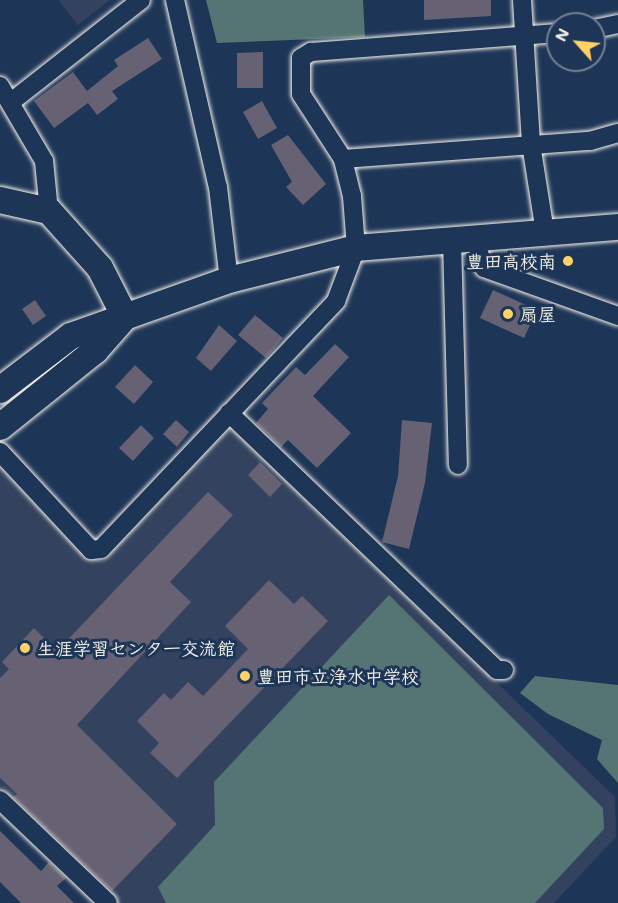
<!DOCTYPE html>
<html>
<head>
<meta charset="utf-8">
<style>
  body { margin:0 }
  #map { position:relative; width:618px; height:903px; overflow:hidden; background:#1d3557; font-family:Mali,"Klee One",sans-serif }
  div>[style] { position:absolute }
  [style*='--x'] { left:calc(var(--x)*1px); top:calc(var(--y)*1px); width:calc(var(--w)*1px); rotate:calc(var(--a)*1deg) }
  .built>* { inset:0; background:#33425f }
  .green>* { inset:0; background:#557574 }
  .building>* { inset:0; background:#666173 }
  .roads { filter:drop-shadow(0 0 2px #f4f1e8) drop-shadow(0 0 2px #f4f1e8) }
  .street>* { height:18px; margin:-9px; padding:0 9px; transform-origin:9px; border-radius:9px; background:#1d3557 }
  .secondary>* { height:26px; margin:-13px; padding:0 13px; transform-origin:13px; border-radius:13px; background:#1d3557 }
  .dots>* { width:16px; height:16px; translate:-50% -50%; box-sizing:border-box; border:3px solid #1d3557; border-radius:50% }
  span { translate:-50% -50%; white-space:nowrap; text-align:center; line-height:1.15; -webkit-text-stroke:6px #1d3557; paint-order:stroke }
  .poi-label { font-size:18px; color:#f4f1e8; font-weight:700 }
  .right { translate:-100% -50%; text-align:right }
  .left { translate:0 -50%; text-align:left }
  .north { position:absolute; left:546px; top:12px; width:60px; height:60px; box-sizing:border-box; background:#1d3557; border:2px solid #738091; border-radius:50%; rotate:297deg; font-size:16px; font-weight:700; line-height:24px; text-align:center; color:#f4f1e8 }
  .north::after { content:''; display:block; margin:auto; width:21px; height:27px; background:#ffd166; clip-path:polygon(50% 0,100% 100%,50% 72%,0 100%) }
</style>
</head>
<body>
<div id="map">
  <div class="built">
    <div style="clip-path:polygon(58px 0,110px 0,78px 25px)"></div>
    <div style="clip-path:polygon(237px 431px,615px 797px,616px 837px,554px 903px,118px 903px,0 791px,0 467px,87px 558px,103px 561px,220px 432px)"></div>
  </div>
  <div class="green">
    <div style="clip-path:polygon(206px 0,363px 0,365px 37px,217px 43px)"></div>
    <div style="clip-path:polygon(389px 595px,603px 808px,604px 829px,535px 903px,166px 903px,158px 887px,215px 825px,214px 782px)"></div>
    <div style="clip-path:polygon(535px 676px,618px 685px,618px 783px,597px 759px,602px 740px,548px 714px,520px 693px)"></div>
  </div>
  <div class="building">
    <div style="clip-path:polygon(424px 0,491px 0,491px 16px,424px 20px)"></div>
    <div style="clip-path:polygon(148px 38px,162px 59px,112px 91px,118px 99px,97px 115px,88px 103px,54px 128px,34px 101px,73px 72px,87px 91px,118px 66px,114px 60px)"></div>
    <div style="clip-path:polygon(263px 52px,263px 88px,237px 88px,237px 53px)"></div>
    <div style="clip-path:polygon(262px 101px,277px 128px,258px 139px,243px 112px)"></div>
    <div style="clip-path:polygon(288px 135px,326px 184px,303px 205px,286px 187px,292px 182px,271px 145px)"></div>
    <div style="clip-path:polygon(493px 290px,537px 310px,524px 338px,480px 318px)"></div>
    <div style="clip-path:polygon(35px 300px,46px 316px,33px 325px,22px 309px)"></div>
    <div style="clip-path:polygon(255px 315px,283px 338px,266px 358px,238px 335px)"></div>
    <div style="clip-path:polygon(219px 325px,237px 341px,211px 371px,196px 358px)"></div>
    <div style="clip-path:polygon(335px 344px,349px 357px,313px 396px,351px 433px,317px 468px,288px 440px,281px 447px,256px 423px,268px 409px,262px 403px,296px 367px,305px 375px)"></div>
    <div style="clip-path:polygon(135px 365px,153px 382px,134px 404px,115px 387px)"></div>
    <div style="clip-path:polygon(176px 420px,189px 432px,177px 447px,163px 434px)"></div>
    <div style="clip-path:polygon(402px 420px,432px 423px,425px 483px,409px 549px,382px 542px,398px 476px)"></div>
    <div style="clip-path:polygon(141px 425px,154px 438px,133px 461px,119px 448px)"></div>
    <div style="clip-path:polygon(260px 462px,282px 484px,270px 497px,248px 475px)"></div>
    <div style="clip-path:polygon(208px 492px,233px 515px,170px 582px,191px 602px,77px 725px,177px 824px,112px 891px,13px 797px,17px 794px,0 778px,0 678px,9px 669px,2px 662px,34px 628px,57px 651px)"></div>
    <div style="clip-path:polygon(269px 580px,294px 604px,302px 596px,328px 621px,177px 778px,150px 753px,159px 743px,137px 721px,164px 693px,171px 700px,188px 682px,203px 696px,248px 649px,225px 626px)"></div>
    <div style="clip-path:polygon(0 831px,41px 871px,49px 862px,66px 878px,57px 886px,74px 903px,21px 903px,0 882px)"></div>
  </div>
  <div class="roads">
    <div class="street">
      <div style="--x:175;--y:0;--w:192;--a:77.1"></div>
      <div style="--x:218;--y:187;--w:94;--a:83.3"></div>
      <div style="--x:522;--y:0;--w:144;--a:86.4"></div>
      <div style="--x:531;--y:144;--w:89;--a:81"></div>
      <div style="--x:594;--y:29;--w:25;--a:-12"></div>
      <div style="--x:0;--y:86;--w:87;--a:59.6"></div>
      <div style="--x:44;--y:161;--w:50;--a:84.3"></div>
      <div style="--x:11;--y:102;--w:165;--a:-38.1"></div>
      <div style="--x:343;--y:159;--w:248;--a:-4.2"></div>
      <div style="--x:590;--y:141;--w:29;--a:-16"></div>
      <div style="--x:475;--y:239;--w:30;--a:73"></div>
      <div style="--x:484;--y:268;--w:142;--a:19.7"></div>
      <div style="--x:452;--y:240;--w:225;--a:88.5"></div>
      <div style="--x:229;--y:413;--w:371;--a:43.8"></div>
      <div style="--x:497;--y:670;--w:7;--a:0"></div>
      <div style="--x:0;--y:452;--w:134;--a:47.1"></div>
      <div style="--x:91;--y:550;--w:10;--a:-6"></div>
      <div style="--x:101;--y:549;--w:342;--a:-46.5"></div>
      <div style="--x:336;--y:301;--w:57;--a:-69.3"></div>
      <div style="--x:356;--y:248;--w:52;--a:-94.4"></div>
      <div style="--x:352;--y:196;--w:38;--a:-104"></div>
      <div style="--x:343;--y:159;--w:77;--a:-122.9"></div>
      <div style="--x:301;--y:94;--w:36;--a:-90"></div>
      <div style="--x:301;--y:58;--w:12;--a:-31"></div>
      <div style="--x:311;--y:52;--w:248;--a:-4.4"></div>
      <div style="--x:0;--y:800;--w:149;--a:43.6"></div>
    </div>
    <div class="secondary">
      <div style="--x:0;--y:200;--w:50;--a:12.7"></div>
      <div style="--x:49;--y:211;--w:76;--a:48.2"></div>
      <div style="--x:100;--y:268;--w:55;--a:63"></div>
      <div style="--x:0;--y:390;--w:89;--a:-37.3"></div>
      <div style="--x:71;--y:336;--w:168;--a:-19.5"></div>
      <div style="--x:229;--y:280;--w:131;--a:-14.1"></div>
      <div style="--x:356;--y:248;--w:263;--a:-4.6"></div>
      <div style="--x:0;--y:427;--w:122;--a:-38.7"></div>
      <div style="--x:95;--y:351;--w:45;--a:-48.6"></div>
    </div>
  </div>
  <div class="dots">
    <div style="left:568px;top:261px;background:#ffd166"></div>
    <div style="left:508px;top:314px;background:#ffd166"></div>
    <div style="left:25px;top:648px;background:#ffd166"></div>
    <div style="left:245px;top:676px;background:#ffd166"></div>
  </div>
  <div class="poi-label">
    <span class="right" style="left:556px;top:261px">豊田高校南</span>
    <span class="left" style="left:520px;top:314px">扇屋</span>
    <span class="left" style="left:37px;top:648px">生涯学習センタ一交流館</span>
    <span class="left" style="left:257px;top:676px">豊田市立浄水中学校</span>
  </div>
  <div class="north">N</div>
</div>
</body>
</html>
